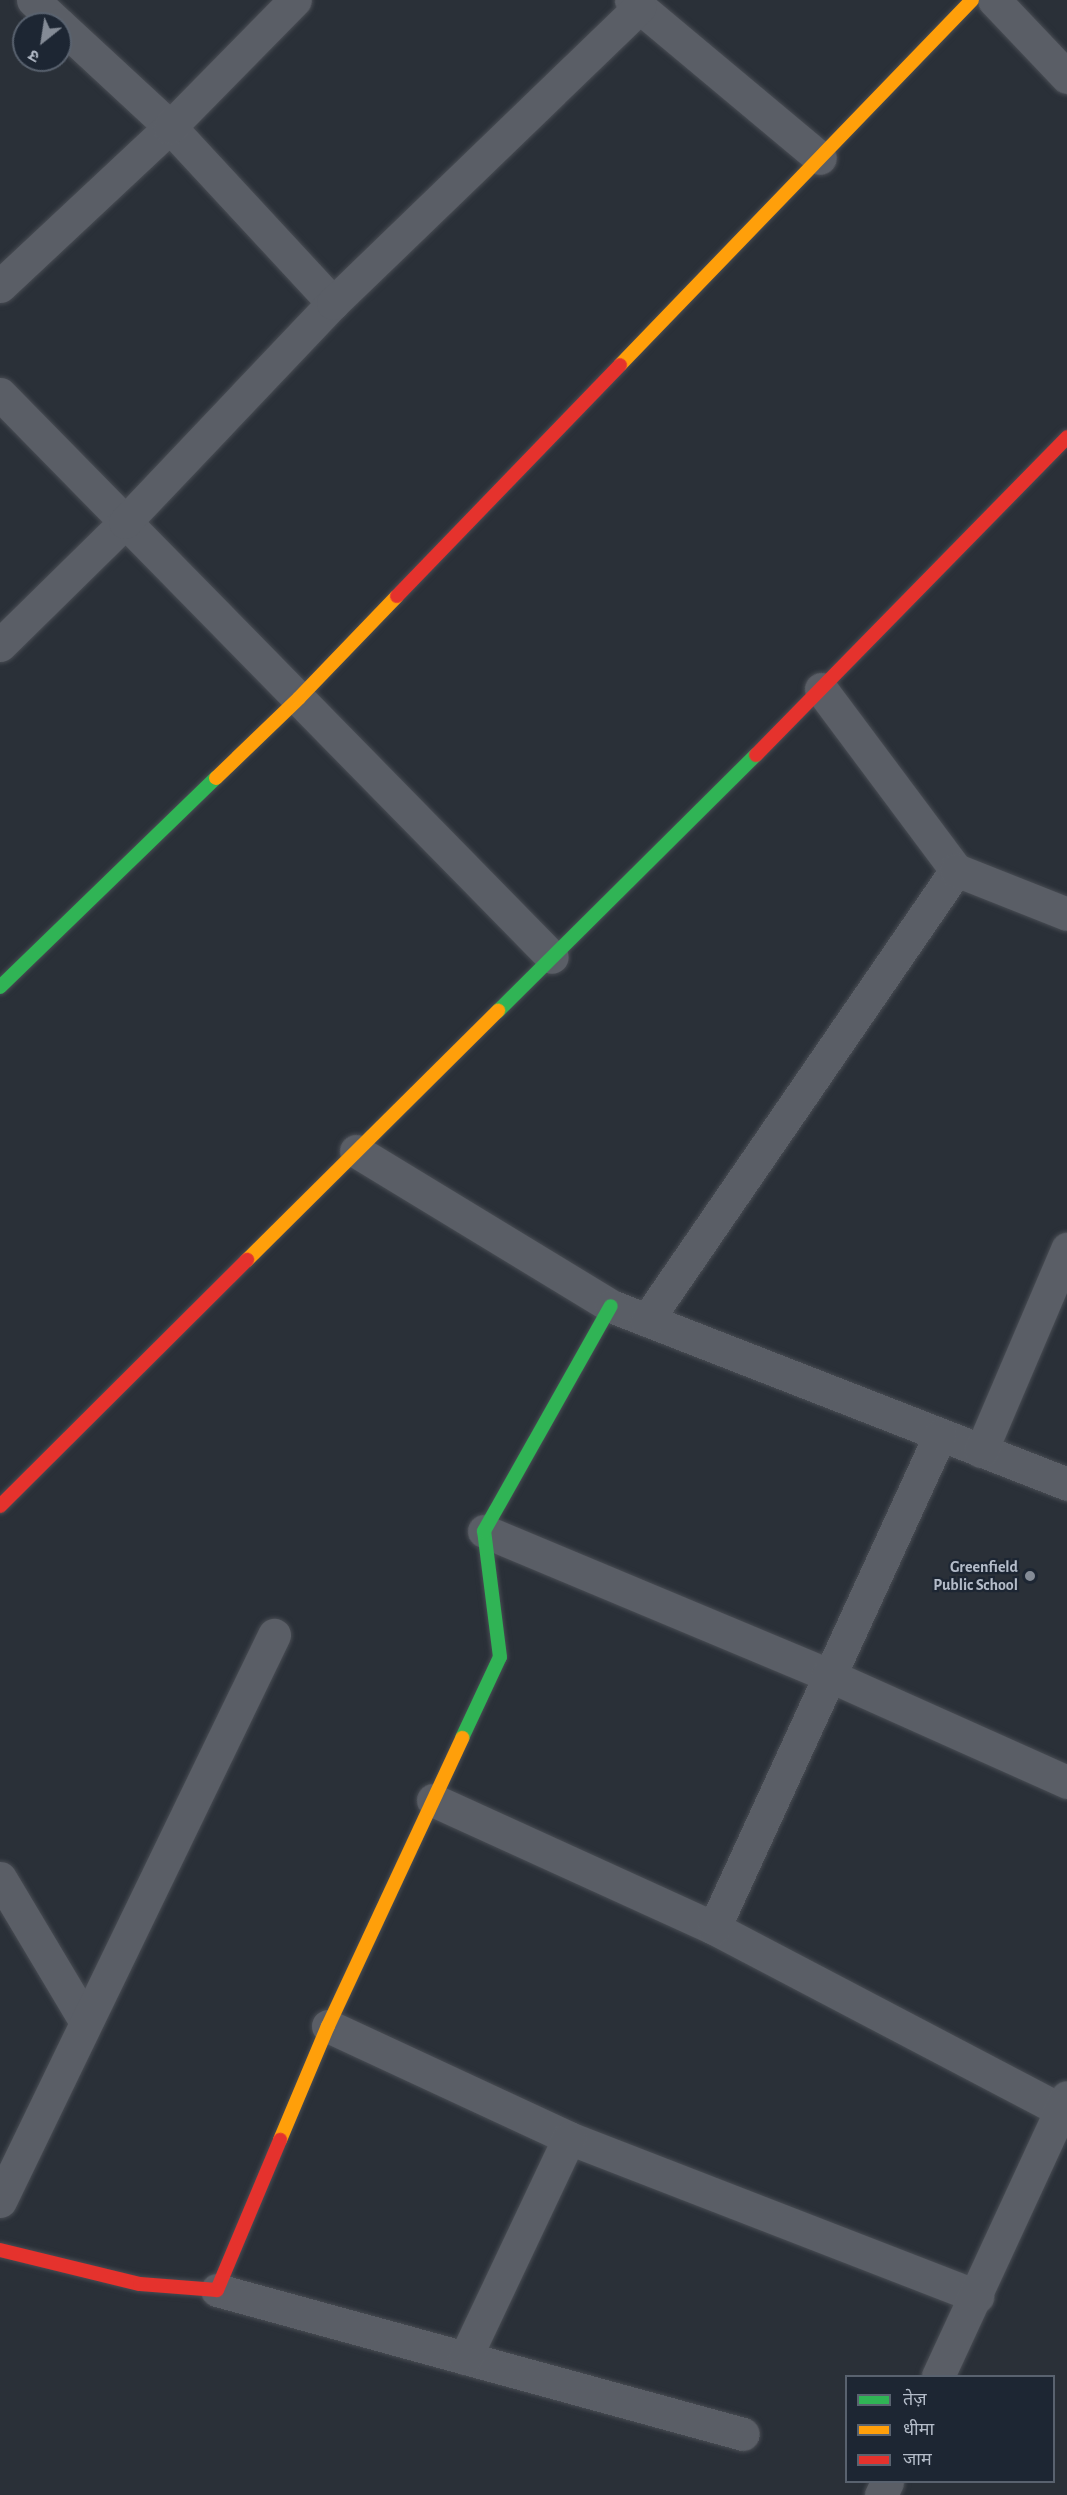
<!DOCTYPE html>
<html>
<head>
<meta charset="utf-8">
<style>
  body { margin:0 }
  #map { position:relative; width:1067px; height:2495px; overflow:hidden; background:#2a3038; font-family:"Alegreya Sans","Noto Sans Devanagari",sans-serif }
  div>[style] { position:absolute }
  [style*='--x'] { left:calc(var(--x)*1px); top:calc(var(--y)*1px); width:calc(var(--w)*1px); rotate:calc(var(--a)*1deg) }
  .roads { filter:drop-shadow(0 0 2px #484c53) drop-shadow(0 0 2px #484c53) }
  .street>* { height:33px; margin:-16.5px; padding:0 16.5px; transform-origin:16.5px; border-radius:16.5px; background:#5a5e66 }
  .fast>* { height:14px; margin:-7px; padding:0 7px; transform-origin:7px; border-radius:7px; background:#30b455 }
  .slow>* { height:14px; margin:-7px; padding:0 7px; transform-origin:7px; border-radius:7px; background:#ff9f0a }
  .jam>* { height:14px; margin:-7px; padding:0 7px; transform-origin:7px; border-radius:7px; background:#e5322d }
  .dots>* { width:16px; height:16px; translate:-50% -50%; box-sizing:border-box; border:3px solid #1d2633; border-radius:50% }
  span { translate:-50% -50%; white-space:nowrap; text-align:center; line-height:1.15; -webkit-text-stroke:4.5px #1d2633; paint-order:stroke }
  .poi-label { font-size:16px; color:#b4bcc9; font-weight:700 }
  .right { translate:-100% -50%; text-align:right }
  .legend { position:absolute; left:845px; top:2375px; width:210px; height:108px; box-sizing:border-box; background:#1d2633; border:2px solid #59626f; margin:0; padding:8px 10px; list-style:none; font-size:18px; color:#b4bcc9 }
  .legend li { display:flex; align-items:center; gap:12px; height:30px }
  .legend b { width:30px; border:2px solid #59626f }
  .north { position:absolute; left:12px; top:12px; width:60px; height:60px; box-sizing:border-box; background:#1d2633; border:2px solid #59626f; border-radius:50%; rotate:210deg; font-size:16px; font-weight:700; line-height:24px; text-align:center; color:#b4bcc9 }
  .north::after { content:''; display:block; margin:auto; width:21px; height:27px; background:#848b96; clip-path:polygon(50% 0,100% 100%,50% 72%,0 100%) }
</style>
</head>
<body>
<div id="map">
  <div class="roads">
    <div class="street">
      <div style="--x:33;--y:0;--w:35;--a:43"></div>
      <div style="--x:631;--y:0;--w:246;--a:39.9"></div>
      <div style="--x:994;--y:0;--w:106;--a:46.5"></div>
      <div style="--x:60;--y:25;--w:150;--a:42.8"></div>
      <div style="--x:170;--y:127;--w:240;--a:47.2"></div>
      <div style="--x:0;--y:286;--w:233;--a:-43.1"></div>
      <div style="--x:170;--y:127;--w:178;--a:-45.5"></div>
      <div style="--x:0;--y:394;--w:788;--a:45.57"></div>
      <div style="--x:0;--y:645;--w:175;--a:-44.5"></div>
      <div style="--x:125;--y:522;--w:302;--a:-46.5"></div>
      <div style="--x:333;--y:303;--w:426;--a:-44"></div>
      <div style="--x:821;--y:689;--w:226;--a:53.3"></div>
      <div style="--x:356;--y:1151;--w:298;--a:31.3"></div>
      <div style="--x:611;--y:1306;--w:490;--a:21.3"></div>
      <div style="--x:647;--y:1320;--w:546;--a:-55.52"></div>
      <div style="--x:956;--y:870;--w:119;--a:21.6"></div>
      <div style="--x:981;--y:1451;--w:220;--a:-66.9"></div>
      <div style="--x:484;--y:1531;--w:373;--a:22.7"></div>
      <div style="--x:828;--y:1675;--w:262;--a:24.1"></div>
      <div style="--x:433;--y:1800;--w:309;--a:24.5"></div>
      <div style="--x:714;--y:1928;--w:399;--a:27.7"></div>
      <div style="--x:0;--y:1878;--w:168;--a:59.2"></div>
      <div style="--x:714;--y:1928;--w:542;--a:-65.37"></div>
      <div style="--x:328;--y:2026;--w:266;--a:24.9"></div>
      <div style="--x:569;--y:2138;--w:438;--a:21.2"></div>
      <div style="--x:0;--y:2201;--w:629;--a:-64.17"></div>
      <div style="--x:217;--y:2290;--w:545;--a:15.31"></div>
      <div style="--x:465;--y:2358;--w:243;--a:-64.7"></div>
      <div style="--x:938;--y:2376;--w:307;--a:-65.2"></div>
      <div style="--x:881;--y:2495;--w:14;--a:-65"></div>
    </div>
    <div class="fast">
      <div style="--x:0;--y:987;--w:301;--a:-44.1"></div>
      <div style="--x:498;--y:1011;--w:363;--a:-44.8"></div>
      <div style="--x:462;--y:1738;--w:89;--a:-64.9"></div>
      <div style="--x:500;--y:1657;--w:127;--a:-97.2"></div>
      <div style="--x:484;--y:1531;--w:258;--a:-60.6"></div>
    </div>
    <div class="slow">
      <div style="--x:620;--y:365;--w:507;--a:-46.04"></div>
      <div style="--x:216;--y:778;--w:115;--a:-43.9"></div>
      <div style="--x:299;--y:698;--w:141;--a:-46.1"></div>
      <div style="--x:247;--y:1260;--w:354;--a:-44.8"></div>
      <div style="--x:280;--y:2140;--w:124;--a:-67.2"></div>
      <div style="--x:328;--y:2026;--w:318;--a:-65"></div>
    </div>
    <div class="jam">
      <div style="--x:397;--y:596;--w:321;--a:-46"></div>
      <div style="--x:756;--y:755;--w:445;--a:-45.6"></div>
      <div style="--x:0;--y:1506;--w:349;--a:-44.9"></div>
      <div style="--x:0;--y:2250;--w:144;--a:13.7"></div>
      <div style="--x:140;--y:2284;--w:77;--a:4.5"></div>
      <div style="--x:217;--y:2290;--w:163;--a:-67.2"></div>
    </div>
  </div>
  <div class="dots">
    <div style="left:1030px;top:1576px;background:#848b96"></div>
  </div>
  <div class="poi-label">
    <span class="right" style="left:1018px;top:1576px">Greenfield<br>Public School</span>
  </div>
  <ul class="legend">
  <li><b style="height:8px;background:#30b455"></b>तेज़</li>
  <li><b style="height:8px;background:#ff9f0a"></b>धीमा</li>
  <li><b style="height:8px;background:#e5322d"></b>जाम</li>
  </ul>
  <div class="north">उ</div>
</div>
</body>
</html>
